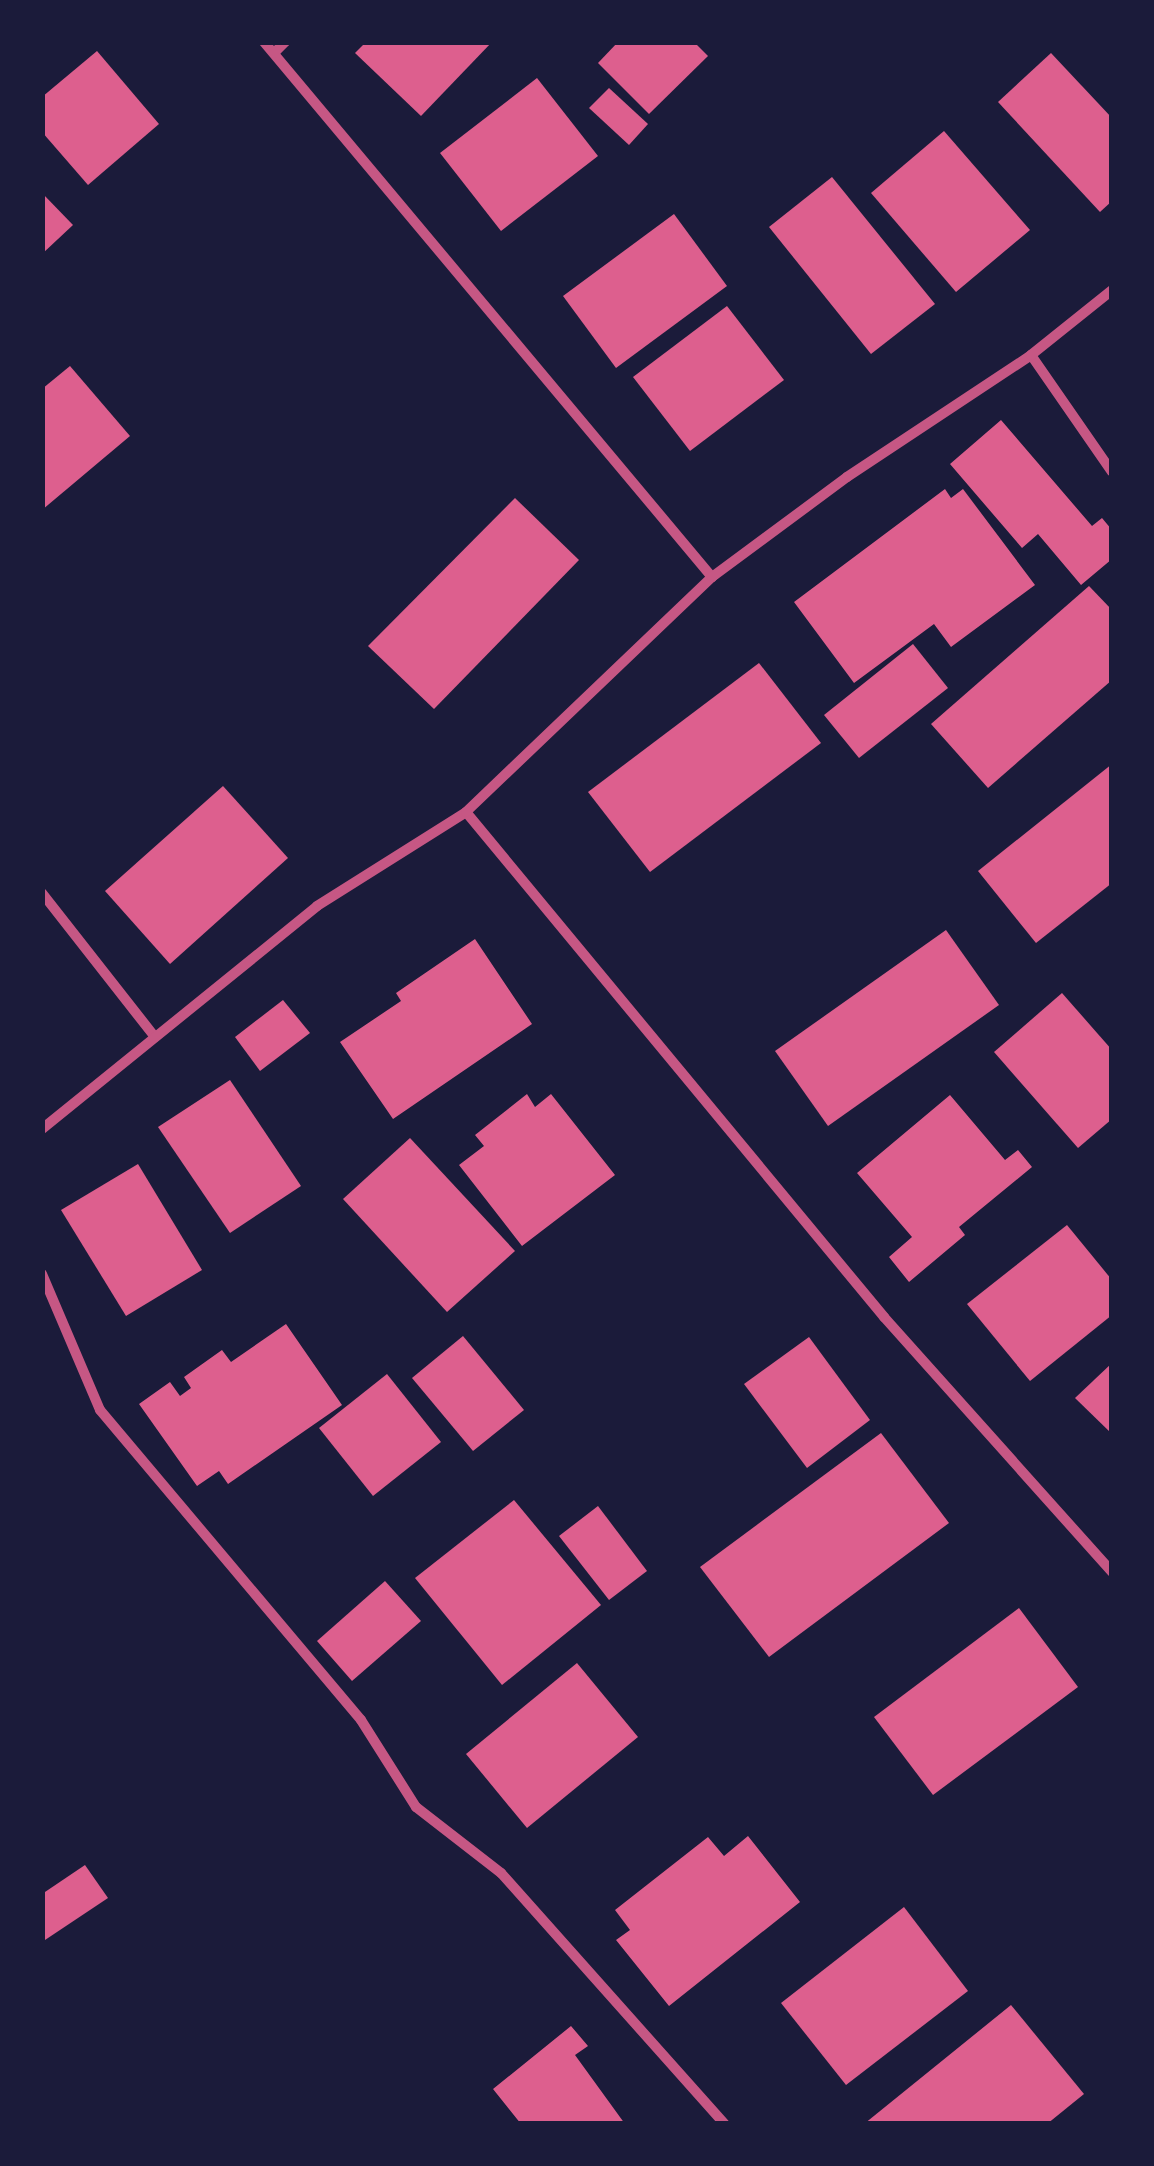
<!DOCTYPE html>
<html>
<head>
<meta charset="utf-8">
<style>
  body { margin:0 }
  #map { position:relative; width:1154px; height:2166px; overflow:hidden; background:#1b1b3a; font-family:Cabin,sans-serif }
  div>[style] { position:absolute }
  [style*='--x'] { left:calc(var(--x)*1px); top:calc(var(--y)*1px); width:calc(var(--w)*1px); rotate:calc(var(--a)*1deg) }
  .building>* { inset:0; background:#dd5f8e }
  .minor>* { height:10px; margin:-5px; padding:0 5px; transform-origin:5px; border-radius:5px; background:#c65784 }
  span { translate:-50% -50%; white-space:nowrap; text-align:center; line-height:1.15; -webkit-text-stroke:8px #1b1b3a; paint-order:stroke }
  .frame { position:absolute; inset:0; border:45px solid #1b1b3a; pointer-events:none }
</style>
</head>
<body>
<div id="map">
  <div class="building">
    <div style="clip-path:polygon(366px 42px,492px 42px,421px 116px,355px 53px)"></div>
    <div style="clip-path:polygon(618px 42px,694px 42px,708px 56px,649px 114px,598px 63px)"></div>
    <div style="clip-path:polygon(97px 51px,159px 124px,88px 185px,42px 132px,42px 97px)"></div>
    <div style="clip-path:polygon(1051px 53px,1112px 118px,1112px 201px,1100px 212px,998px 102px)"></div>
    <div style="clip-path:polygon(537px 78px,598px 156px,501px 231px,440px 153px)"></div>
    <div style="clip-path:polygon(609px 88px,648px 124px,629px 145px,589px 108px)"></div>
    <div style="clip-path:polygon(944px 131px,1030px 230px,956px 292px,871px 193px)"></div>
    <div style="clip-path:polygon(832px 177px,935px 304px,871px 354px,769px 227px)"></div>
    <div style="clip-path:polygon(42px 193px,73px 225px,42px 254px)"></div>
    <div style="clip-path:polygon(674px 214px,727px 286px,616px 368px,563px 296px)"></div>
    <div style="clip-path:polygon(727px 306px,784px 380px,690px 451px,633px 377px)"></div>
    <div style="clip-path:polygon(70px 366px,130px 436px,42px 510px,42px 389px)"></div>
    <div style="clip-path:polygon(1001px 420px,1092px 526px,1102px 518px,1112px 530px,1112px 559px,1081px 585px,1038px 534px,1022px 548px,950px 464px)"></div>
    <div style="clip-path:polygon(945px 489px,951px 498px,963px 489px,1035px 585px,951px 647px,934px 624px,854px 683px,794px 602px)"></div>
    <div style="clip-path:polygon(515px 498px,579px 560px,434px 709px,368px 646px)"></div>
    <div style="clip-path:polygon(1089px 586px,1112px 610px,1112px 680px,988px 788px,931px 724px)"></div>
    <div style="clip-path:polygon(913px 644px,948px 688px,859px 758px,824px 715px)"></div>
    <div style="clip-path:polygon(759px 663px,821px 743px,650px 872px,588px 792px)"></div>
    <div style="clip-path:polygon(1112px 764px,1112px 883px,1036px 943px,978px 871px)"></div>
    <div style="clip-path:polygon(223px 786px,288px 858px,170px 964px,105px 891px)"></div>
    <div style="clip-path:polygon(946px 930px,999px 1005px,828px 1126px,775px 1051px)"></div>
    <div style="clip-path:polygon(475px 939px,532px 1024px,393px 1119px,340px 1042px,401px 1001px,396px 993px)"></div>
    <div style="clip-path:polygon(1062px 993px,1112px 1050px,1112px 1119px,1078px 1148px,994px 1052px)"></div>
    <div style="clip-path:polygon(283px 1000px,310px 1033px,260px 1071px,235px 1037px)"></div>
    <div style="clip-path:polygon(230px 1080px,301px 1186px,230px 1233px,158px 1127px)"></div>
    <div style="clip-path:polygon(527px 1094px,535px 1107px,551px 1094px,615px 1175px,522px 1246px,459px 1165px,484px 1146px,475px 1135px)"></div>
    <div style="clip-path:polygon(950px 1095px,1005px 1160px,1018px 1150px,1032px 1167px,959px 1227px,965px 1235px,909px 1282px,889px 1257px,912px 1237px,857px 1173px)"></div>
    <div style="clip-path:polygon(410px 1138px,515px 1251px,447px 1312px,343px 1199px)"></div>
    <div style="clip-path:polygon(138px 1164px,202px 1270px,126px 1316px,61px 1210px)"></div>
    <div style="clip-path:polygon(1067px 1225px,1112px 1280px,1112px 1315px,1030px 1381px,967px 1304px)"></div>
    <div style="clip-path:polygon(286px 1324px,342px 1405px,228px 1484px,219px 1471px,197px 1486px,139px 1404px,170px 1382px,180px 1396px,191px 1388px,184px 1377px,222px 1350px,231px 1362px)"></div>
    <div style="clip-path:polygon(463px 1336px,524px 1410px,473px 1451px,412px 1378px)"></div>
    <div style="clip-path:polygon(809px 1337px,870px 1420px,807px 1468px,744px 1384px)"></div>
    <div style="clip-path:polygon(1112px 1363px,1112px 1434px,1075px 1398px)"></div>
    <div style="clip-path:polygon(387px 1374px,441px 1442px,373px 1496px,319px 1428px)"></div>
    <div style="clip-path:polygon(881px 1433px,949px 1523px,769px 1657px,700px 1567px)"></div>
    <div style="clip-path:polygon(514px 1500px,601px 1605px,502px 1685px,415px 1578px)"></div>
    <div style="clip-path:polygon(598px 1506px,647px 1571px,609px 1600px,559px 1536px)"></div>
    <div style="clip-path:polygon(385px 1581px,421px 1621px,352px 1681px,317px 1641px)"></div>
    <div style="clip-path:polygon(1019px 1608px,1078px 1687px,933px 1795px,874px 1717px)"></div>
    <div style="clip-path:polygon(577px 1663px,638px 1737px,527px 1828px,466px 1754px)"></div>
    <div style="clip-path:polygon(748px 1836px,800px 1902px,669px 2006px,616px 1940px,630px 1930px,615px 1910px,708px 1837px,724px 1856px)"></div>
    <div style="clip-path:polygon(85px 1865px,108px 1898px,42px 1942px,42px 1894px)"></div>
    <div style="clip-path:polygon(904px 1907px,968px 1991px,846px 2085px,781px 2003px)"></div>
    <div style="clip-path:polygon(1011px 2005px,1084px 2094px,1047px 2124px,864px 2124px)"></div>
    <div style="clip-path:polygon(571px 2026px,588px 2046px,575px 2055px,625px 2124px,521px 2124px,493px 2089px)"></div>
  </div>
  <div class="minor">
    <div style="--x:264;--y:42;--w:698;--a:50.06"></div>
    <div style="--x:274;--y:53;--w:16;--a:-45"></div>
    <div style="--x:1031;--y:355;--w:142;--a:55.3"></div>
    <div style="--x:466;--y:812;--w:656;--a:50.38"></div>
    <div style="--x:884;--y:1317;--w:342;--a:48.2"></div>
    <div style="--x:42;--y:893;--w:183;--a:51.9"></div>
    <div style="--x:42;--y:1129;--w:354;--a:-39"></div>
    <div style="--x:317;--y:906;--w:176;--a:-32.2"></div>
    <div style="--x:466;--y:812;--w:340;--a:-43.7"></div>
    <div style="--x:712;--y:577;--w:168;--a:-36.5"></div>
    <div style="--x:847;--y:477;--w:221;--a:-33.5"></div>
    <div style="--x:1031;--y:355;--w:104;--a:-38.7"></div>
    <div style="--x:42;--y:1274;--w:148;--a:66.9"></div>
    <div style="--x:100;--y:1410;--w:405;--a:49.9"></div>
    <div style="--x:361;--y:1720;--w:103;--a:57.7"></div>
    <div style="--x:416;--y:1807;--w:108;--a:37.8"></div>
    <div style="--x:501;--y:1873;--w:336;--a:48.3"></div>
  </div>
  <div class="frame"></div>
</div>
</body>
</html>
